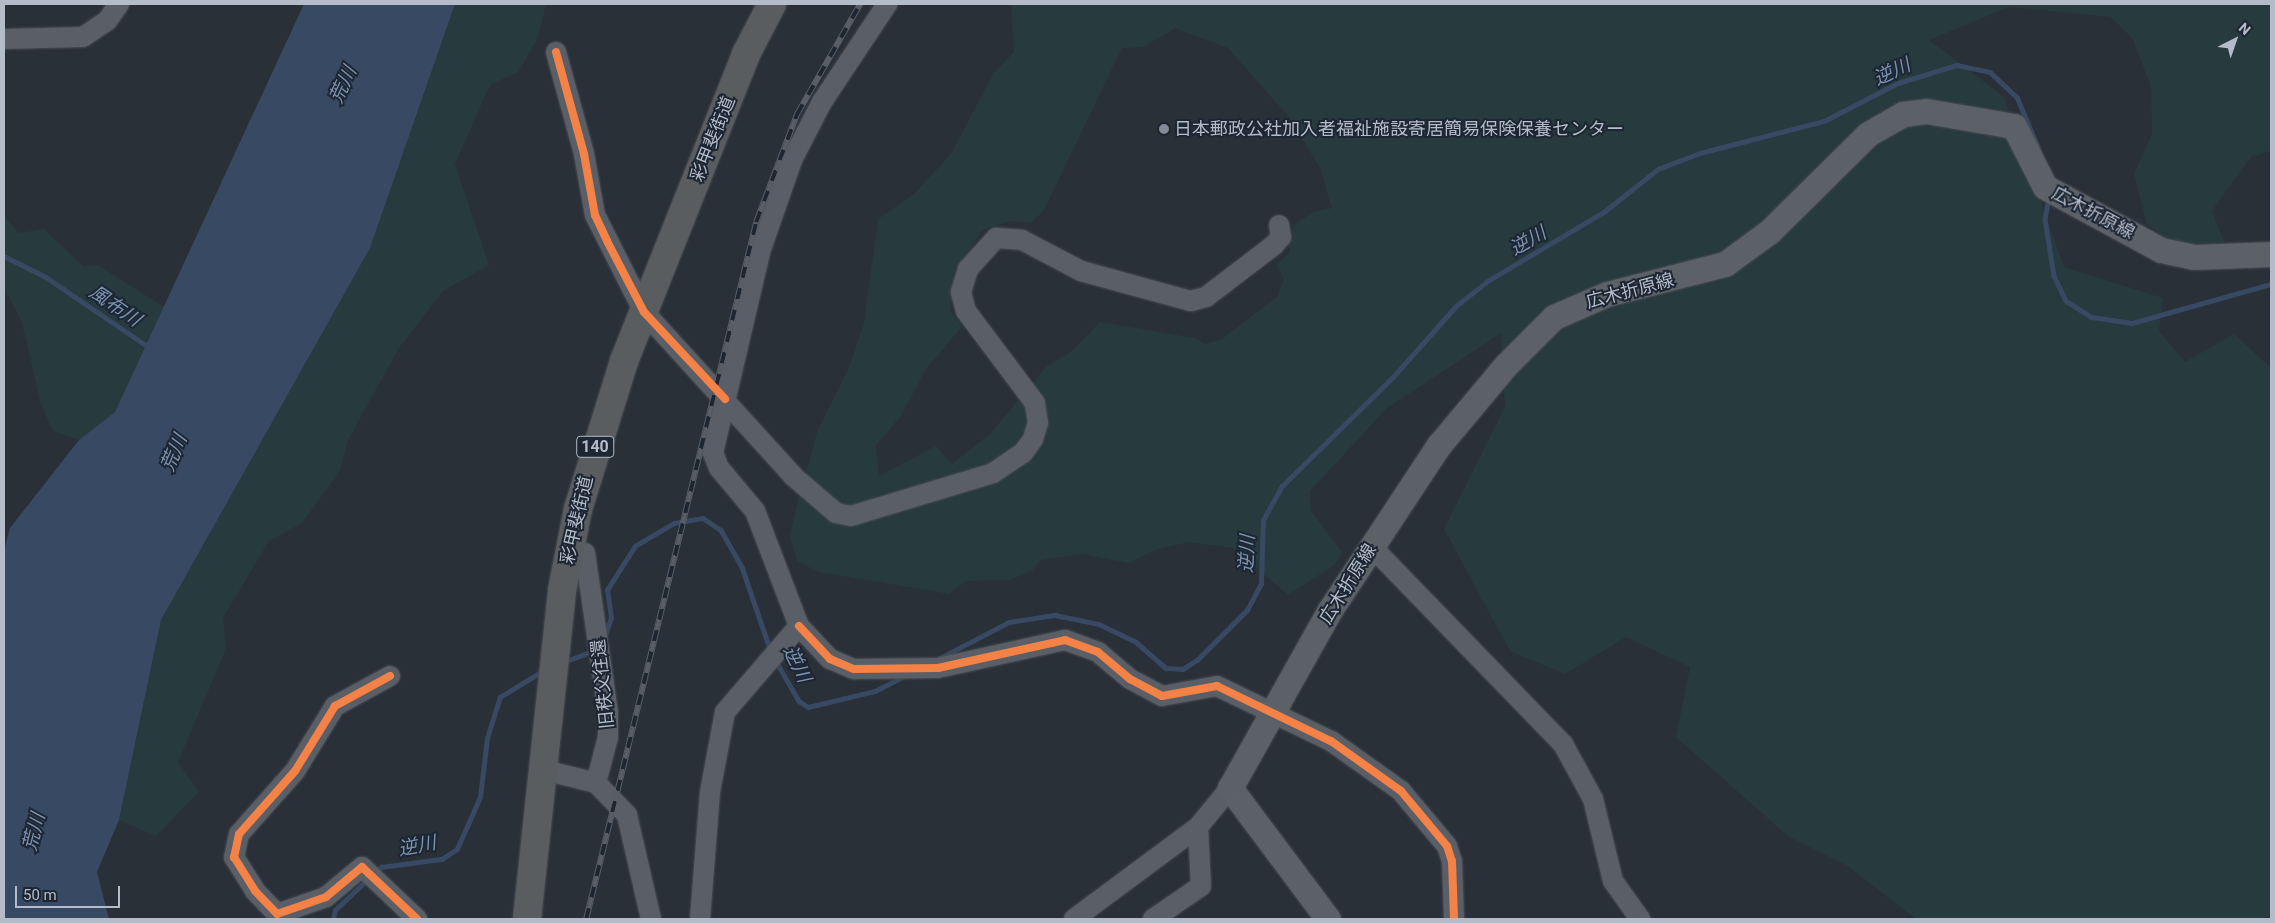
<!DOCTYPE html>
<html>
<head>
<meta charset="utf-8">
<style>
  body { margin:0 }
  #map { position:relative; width:2275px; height:923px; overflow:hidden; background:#2a3038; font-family:Roboto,"Noto Sans JP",sans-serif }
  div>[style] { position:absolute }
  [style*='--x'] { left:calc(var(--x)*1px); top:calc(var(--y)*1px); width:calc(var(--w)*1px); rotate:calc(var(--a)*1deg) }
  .green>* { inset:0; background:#273a3e }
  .water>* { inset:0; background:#384963 }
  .stream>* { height:4.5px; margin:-2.25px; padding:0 2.25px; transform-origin:2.25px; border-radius:2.25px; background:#384963 }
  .roads { filter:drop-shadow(0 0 1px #484c53) drop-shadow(0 0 1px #484c53) }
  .minor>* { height:20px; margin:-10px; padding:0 10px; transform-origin:10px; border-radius:10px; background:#5a5e66 }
  .major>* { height:25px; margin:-12.5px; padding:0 12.5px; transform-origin:12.5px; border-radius:12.5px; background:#5c6168 }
  .highway>* { height:28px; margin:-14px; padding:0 14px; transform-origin:14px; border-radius:14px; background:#5a5d60 }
  .rail>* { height:5.5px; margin-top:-2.75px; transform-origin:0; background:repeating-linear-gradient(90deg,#1d2633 0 11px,#595d64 0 22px); box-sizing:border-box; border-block:1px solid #595d64 }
  .cycleway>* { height:8px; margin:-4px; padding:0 4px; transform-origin:4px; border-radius:4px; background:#f48246 }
  .dots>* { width:14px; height:14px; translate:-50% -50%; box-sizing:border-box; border:2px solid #1d2633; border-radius:50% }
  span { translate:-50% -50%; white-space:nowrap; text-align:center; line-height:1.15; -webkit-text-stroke:4px #1d2633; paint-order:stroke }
  .shield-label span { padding:1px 4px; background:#1d2633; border:1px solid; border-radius:4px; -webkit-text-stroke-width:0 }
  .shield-label { font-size:16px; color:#b4bcc9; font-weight:700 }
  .poi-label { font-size:18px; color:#b4bcc9 }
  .left { translate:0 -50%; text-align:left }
  .street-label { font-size:18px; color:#b4bcc9 }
  .water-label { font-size:19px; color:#7c92b1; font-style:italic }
  .frame { position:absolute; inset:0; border:5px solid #b4bcc9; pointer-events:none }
  .north { position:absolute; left:2210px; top:15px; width:50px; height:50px; -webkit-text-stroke:4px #1d2633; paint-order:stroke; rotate:41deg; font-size:14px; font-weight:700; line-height:20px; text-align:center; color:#b4bcc9 }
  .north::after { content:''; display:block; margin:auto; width:18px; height:22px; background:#b4bcc9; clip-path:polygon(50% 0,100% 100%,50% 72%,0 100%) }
  .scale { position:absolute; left:15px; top:886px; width:105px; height:22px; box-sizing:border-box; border:2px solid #b4bcc9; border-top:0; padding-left:6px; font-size:15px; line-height:18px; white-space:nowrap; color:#b4bcc9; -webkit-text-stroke:4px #1d2633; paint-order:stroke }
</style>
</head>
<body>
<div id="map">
  <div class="green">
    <div style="clip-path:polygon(455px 4px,546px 4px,538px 38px,518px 72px,490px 85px,455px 164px,489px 265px,443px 291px,399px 348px,348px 440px,340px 471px,302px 523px,269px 541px,223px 618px,226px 649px,178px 762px,199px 792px,156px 836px,119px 820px,161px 620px,370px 248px)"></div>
    <div style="clip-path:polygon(evenodd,1011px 4px,2271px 4px,2271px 151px,2251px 157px,2212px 211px,2224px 242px,2173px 245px,2146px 222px,2134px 174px,2152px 134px,2151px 86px,2132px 38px,2111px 17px,2009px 7px,1929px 40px,2004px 97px,2064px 267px,2163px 298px,2159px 331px,2185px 362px,2234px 334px,2271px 368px,2271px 919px,1916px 919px,1848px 866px,1788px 836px,1676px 737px,1690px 667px,1626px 637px,1565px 674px,1510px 651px,1444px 529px,1505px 407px,1501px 333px,1387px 408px,1310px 491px,1311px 511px,1342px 552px,1336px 564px,1288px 595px,1233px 548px,1189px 542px,1157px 549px,1128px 563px,1082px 554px,1040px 560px,1032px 571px,1010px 580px,966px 581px,949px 594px,819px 572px,797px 561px,790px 536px,794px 516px,818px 430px,849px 368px,864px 322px,878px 219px,914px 194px,951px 154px,993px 74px,1014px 52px,1011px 4px,1176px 28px,1228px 48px,1288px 116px,1320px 168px,1332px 208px,1313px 212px,1295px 224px,1288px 240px,1290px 252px,1276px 265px,1284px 279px,1277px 297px,1222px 339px,1205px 344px,1195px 338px,1100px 322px,1072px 351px,1046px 367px,990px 434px,952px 464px,936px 446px,879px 476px,876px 445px,901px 416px,926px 369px,962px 327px,950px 310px,961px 264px,982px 230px,1011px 221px,1031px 223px,1044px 210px,1122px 48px,1143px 47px,1176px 28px)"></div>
    <div style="clip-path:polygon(4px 216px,19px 233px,44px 229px,83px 266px,98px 265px,164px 307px,115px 412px,79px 440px,53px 431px,40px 402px,22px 322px,4px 288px)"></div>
  </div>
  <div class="water">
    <div style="clip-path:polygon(304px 4px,455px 4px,370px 248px,161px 620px,119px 820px,97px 872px,109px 919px,4px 919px,4px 550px,10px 528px,79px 440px,115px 412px)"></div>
  </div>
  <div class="stream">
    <div style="--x:2049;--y:197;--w:22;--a:100"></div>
    <div style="--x:2045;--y:219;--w:58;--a:81"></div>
    <div style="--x:2054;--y:276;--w:28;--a:64"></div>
    <div style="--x:2066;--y:301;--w:31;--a:32"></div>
    <div style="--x:2092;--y:317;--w:40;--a:8.5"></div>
    <div style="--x:2132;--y:323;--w:144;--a:-15.7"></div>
    <div style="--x:4;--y:256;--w:47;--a:26.6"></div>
    <div style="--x:46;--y:277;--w:126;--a:34.3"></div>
    <div style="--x:603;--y:641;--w:24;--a:-71"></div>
    <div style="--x:611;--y:618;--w:28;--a:-98"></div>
    <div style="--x:607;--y:590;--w:52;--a:-57.5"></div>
    <div style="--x:635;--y:546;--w:45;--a:-30.5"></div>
    <div style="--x:674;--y:523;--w:29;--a:-10"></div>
    <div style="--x:703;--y:518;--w:22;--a:34"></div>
    <div style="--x:721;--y:530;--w:43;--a:60.4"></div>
    <div style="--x:742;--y:567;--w:87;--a:71.1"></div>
    <div style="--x:936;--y:660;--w:82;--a:-27.5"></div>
    <div style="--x:1009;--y:622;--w:47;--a:-8.7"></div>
    <div style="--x:1055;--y:615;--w:45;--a:11.6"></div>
    <div style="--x:1099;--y:624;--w:41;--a:25.9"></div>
    <div style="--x:1136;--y:642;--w:40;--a:41"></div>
    <div style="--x:1166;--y:668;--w:17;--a:3"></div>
    <div style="--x:1183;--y:669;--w:17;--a:-33"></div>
    <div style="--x:1197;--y:660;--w:71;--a:-45"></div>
    <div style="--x:1247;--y:610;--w:30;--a:-62"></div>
    <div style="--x:1261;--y:584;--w:64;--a:-88.2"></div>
    <div style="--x:1263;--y:520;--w:39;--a:-61"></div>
    <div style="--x:1282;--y:486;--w:156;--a:-44.5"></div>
    <div style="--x:1393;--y:377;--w:96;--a:-48.4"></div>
    <div style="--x:1457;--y:305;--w:37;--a:-38"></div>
    <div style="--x:1486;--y:282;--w:139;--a:-30.8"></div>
    <div style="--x:1605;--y:211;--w:68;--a:-38.4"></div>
    <div style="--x:1658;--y:169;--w:45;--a:-20.9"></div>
    <div style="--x:1700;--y:153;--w:128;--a:-14.5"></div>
    <div style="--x:1824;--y:121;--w:83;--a:-27.2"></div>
    <div style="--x:1898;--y:83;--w:62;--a:-17"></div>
    <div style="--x:1957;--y:65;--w:34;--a:12"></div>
    <div style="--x:1990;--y:72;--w:37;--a:43"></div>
    <div style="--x:2017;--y:97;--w:56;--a:67.1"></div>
    <div style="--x:776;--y:661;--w:46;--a:60.1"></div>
    <div style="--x:799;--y:701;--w:11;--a:34"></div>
    <div style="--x:808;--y:707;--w:69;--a:-13.4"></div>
    <div style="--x:875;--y:691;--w:30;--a:-27"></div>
    <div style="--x:563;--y:662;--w:32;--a:-20"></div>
    <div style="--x:375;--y:872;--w:8;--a:-40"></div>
    <div style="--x:381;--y:867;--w:62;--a:-7.5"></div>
    <div style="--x:442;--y:859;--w:18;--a:-34"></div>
    <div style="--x:457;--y:849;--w:57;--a:-66.1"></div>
    <div style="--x:480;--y:797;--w:59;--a:-83.2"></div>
    <div style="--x:487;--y:738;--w:43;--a:-72.4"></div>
    <div style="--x:500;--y:697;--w:52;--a:-31.5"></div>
    <div style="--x:333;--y:919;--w:9;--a:-77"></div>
    <div style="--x:335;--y:910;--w:45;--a:-43.2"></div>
  </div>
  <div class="roads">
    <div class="minor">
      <div style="--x:4;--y:39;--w:79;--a:-1.5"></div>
      <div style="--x:83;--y:37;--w:29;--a:-34"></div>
      <div style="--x:107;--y:21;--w:21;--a:-55"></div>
      <div style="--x:556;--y:52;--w:106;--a:74.6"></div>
      <div style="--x:584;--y:154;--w:62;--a:79.8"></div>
      <div style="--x:595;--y:215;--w:109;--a:63.2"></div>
      <div style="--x:644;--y:312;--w:222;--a:47.7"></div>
      <div style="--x:793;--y:476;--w:57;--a:40.7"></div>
      <div style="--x:836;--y:513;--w:15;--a:11"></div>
      <div style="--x:851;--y:516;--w:148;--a:-16.8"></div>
      <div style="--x:993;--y:473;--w:36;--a:-34"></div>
      <div style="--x:1023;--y:453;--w:17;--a:-54"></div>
      <div style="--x:1033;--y:439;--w:17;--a:-73"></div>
      <div style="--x:1038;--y:423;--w:20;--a:-99"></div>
      <div style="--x:1035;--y:403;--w:115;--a:-126.9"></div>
      <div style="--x:966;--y:311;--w:20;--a:-105"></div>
      <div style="--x:961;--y:292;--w:24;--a:-73"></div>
      <div style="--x:968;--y:269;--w:42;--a:-47.9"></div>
      <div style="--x:996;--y:238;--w:26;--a:4"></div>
      <div style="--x:1022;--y:240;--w:67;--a:27.7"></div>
      <div style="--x:1081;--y:271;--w:114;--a:15.3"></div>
      <div style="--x:1191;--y:301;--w:16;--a:-15"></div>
      <div style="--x:1206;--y:297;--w:86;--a:-37.4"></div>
      <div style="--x:1274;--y:245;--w:11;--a:-49"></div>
      <div style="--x:1281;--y:237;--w:12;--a:-99"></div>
      <div style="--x:1371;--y:546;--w:276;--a:45.9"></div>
      <div style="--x:1563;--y:744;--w:63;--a:61.4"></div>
      <div style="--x:1593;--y:799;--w:84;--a:76.3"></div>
      <div style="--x:1613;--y:881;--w:47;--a:54.6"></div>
      <div style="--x:585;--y:553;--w:161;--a:81.8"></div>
      <div style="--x:608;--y:712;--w:25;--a:90"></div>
      <div style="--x:608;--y:737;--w:48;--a:104.6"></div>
      <div style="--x:799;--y:626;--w:45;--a:46.8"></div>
      <div style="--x:830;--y:659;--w:26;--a:23"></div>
      <div style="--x:854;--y:669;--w:84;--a:-0.7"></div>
      <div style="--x:938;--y:668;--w:130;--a:-12.4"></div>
      <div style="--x:1065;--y:640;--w:35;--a:20"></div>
      <div style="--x:1098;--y:652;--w:42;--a:40.2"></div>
      <div style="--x:1130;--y:679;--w:36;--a:28"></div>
      <div style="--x:1162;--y:696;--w:56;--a:-10.3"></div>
      <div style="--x:1217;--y:686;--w:127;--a:25.8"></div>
      <div style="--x:1331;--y:741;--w:86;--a:35.5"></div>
      <div style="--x:1401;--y:791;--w:72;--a:50.1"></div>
      <div style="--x:1447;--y:846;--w:16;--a:72"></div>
      <div style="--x:1452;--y:861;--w:58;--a:88"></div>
      <div style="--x:390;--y:676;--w:63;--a:151.4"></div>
      <div style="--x:335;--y:706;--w:76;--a:121.6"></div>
      <div style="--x:295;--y:771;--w:84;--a:131.6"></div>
      <div style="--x:239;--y:834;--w:24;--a:102"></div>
      <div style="--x:234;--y:857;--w:40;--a:58"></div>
      <div style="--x:255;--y:891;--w:32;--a:46"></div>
      <div style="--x:277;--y:914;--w:52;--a:-19.1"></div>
      <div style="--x:326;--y:897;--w:47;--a:-39.8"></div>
      <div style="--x:362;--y:867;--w:76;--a:43.4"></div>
      <div style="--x:544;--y:770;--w:54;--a:14"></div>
      <div style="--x:596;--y:783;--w:45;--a:45.9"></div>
      <div style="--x:627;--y:815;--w:107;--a:77"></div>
      <div style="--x:700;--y:919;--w:127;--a:-85.5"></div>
      <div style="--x:710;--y:792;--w:81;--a:-79.4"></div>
      <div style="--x:725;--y:712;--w:113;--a:-49.3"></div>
      <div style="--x:799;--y:626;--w:123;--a:-110.9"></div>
      <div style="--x:755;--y:511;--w:56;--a:-129.9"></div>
      <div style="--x:719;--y:468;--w:16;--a:-112"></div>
      <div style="--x:713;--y:453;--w:206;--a:-76.8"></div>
      <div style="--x:760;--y:252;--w:97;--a:-70.8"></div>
      <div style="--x:792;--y:160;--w:65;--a:-62.7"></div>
      <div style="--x:822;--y:102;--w:118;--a:-56.4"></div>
      <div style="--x:1074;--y:919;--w:154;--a:-36.6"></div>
      <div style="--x:1198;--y:827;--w:50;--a:-50.6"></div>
      <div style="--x:1153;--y:919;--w:58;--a:-34.5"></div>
      <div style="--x:1201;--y:886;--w:59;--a:-92.9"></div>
    </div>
    <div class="major">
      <div style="--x:1328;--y:919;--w:164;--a:-126.8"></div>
      <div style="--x:1230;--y:788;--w:204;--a:-60.7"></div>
      <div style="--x:1330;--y:610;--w:198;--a:-56.6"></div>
      <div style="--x:1439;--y:445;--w:104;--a:-50.1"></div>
      <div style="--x:1506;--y:365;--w:68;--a:-45"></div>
      <div style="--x:1554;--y:317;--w:58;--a:-23.5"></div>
      <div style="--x:1607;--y:294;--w:122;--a:-14.3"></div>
      <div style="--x:1725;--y:264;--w:56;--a:-36.3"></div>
      <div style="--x:1770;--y:231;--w:138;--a:-44.7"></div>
      <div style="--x:1868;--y:134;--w:40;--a:-29.7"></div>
      <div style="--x:1903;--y:114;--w:23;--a:-7"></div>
      <div style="--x:1926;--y:111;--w:89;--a:9.7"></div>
      <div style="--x:2014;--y:126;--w:68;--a:63.1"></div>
      <div style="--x:2045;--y:187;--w:132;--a:28.5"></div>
      <div style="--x:2161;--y:250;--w:34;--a:12"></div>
      <div style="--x:2194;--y:257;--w:77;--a:-2.2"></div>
    </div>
    <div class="highway">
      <div style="--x:527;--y:919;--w:331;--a:-83.9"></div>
      <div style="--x:562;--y:590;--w:83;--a:-78.8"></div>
      <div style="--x:578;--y:509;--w:155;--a:-72.7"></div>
      <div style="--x:624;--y:361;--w:330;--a:-68.3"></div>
      <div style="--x:746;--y:54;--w:56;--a:-62.5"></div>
    </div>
  </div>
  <div class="rail">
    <div style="--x:586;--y:919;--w:717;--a:-76.29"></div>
    <div style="--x:756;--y:222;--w:116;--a:-69.2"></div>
    <div style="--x:797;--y:114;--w:127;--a:-60.2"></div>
  </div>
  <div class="cycleway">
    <div style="--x:556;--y:52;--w:106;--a:74.6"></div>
    <div style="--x:584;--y:154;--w:62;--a:79.8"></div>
    <div style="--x:595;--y:215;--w:29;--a:65"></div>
    <div style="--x:607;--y:241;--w:80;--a:62.5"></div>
    <div style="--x:644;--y:312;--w:119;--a:47"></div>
    <div style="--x:799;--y:626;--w:45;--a:46.8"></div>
    <div style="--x:830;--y:659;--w:26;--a:23"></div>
    <div style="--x:854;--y:669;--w:84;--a:-0.7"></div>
    <div style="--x:938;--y:668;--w:130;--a:-12.4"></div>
    <div style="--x:1065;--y:640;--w:35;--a:20"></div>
    <div style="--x:1098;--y:652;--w:42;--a:40.2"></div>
    <div style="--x:1130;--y:679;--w:36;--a:28"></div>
    <div style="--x:1162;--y:696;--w:56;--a:-10.3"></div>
    <div style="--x:1217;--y:686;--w:127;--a:25.8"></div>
    <div style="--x:1331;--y:741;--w:86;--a:35.5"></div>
    <div style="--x:1401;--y:791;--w:72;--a:50.1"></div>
    <div style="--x:1447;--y:846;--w:16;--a:72"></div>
    <div style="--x:1452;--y:861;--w:58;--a:88"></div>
    <div style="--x:390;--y:676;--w:63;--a:151.4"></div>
    <div style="--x:335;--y:706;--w:76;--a:121.6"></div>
    <div style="--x:295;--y:771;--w:84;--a:131.6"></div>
    <div style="--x:239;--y:834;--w:24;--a:102"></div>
    <div style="--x:234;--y:857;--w:40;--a:58"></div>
    <div style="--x:255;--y:891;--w:32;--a:46"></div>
    <div style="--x:277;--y:914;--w:52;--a:-19.1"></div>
    <div style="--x:326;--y:897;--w:47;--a:-39.8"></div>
    <div style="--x:362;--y:867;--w:76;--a:43.4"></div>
  </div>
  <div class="dots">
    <div style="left:1164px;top:129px;background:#848b96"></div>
  </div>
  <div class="shield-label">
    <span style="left:595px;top:447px">140</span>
  </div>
  <div class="poi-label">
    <span class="left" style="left:1174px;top:129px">日本郵政公社加入者福祉施設寄居簡易保険保養センター</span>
  </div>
  <div class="street-label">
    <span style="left:713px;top:139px;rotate:-68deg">彩甲斐街道</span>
    <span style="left:2093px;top:213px;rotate:28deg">広木折原線</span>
    <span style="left:1630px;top:291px;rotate:-15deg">広木折原線</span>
    <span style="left:577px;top:520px;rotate:-77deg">彩甲斐街道</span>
    <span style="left:1348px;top:584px;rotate:-58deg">広木折原線</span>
    <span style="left:603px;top:684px;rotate:-96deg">旧秩父往還</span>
  </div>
  <div class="water-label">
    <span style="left:1892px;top:72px;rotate:-25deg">逆川</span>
    <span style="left:343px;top:85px;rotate:-65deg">荒川</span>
    <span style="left:1528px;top:241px;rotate:-30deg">逆川</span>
    <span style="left:115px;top:306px;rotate:34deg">風布川</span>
    <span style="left:174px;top:453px;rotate:-67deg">荒川</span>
    <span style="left:1247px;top:554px;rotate:-87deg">逆川</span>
    <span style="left:797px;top:664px;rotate:64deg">逆川</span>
    <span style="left:34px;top:832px;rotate:-76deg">荒川</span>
    <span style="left:417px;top:846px;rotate:-11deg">逆川</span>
  </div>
  <div class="frame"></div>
  <div class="north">N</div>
  <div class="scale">50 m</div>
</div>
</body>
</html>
